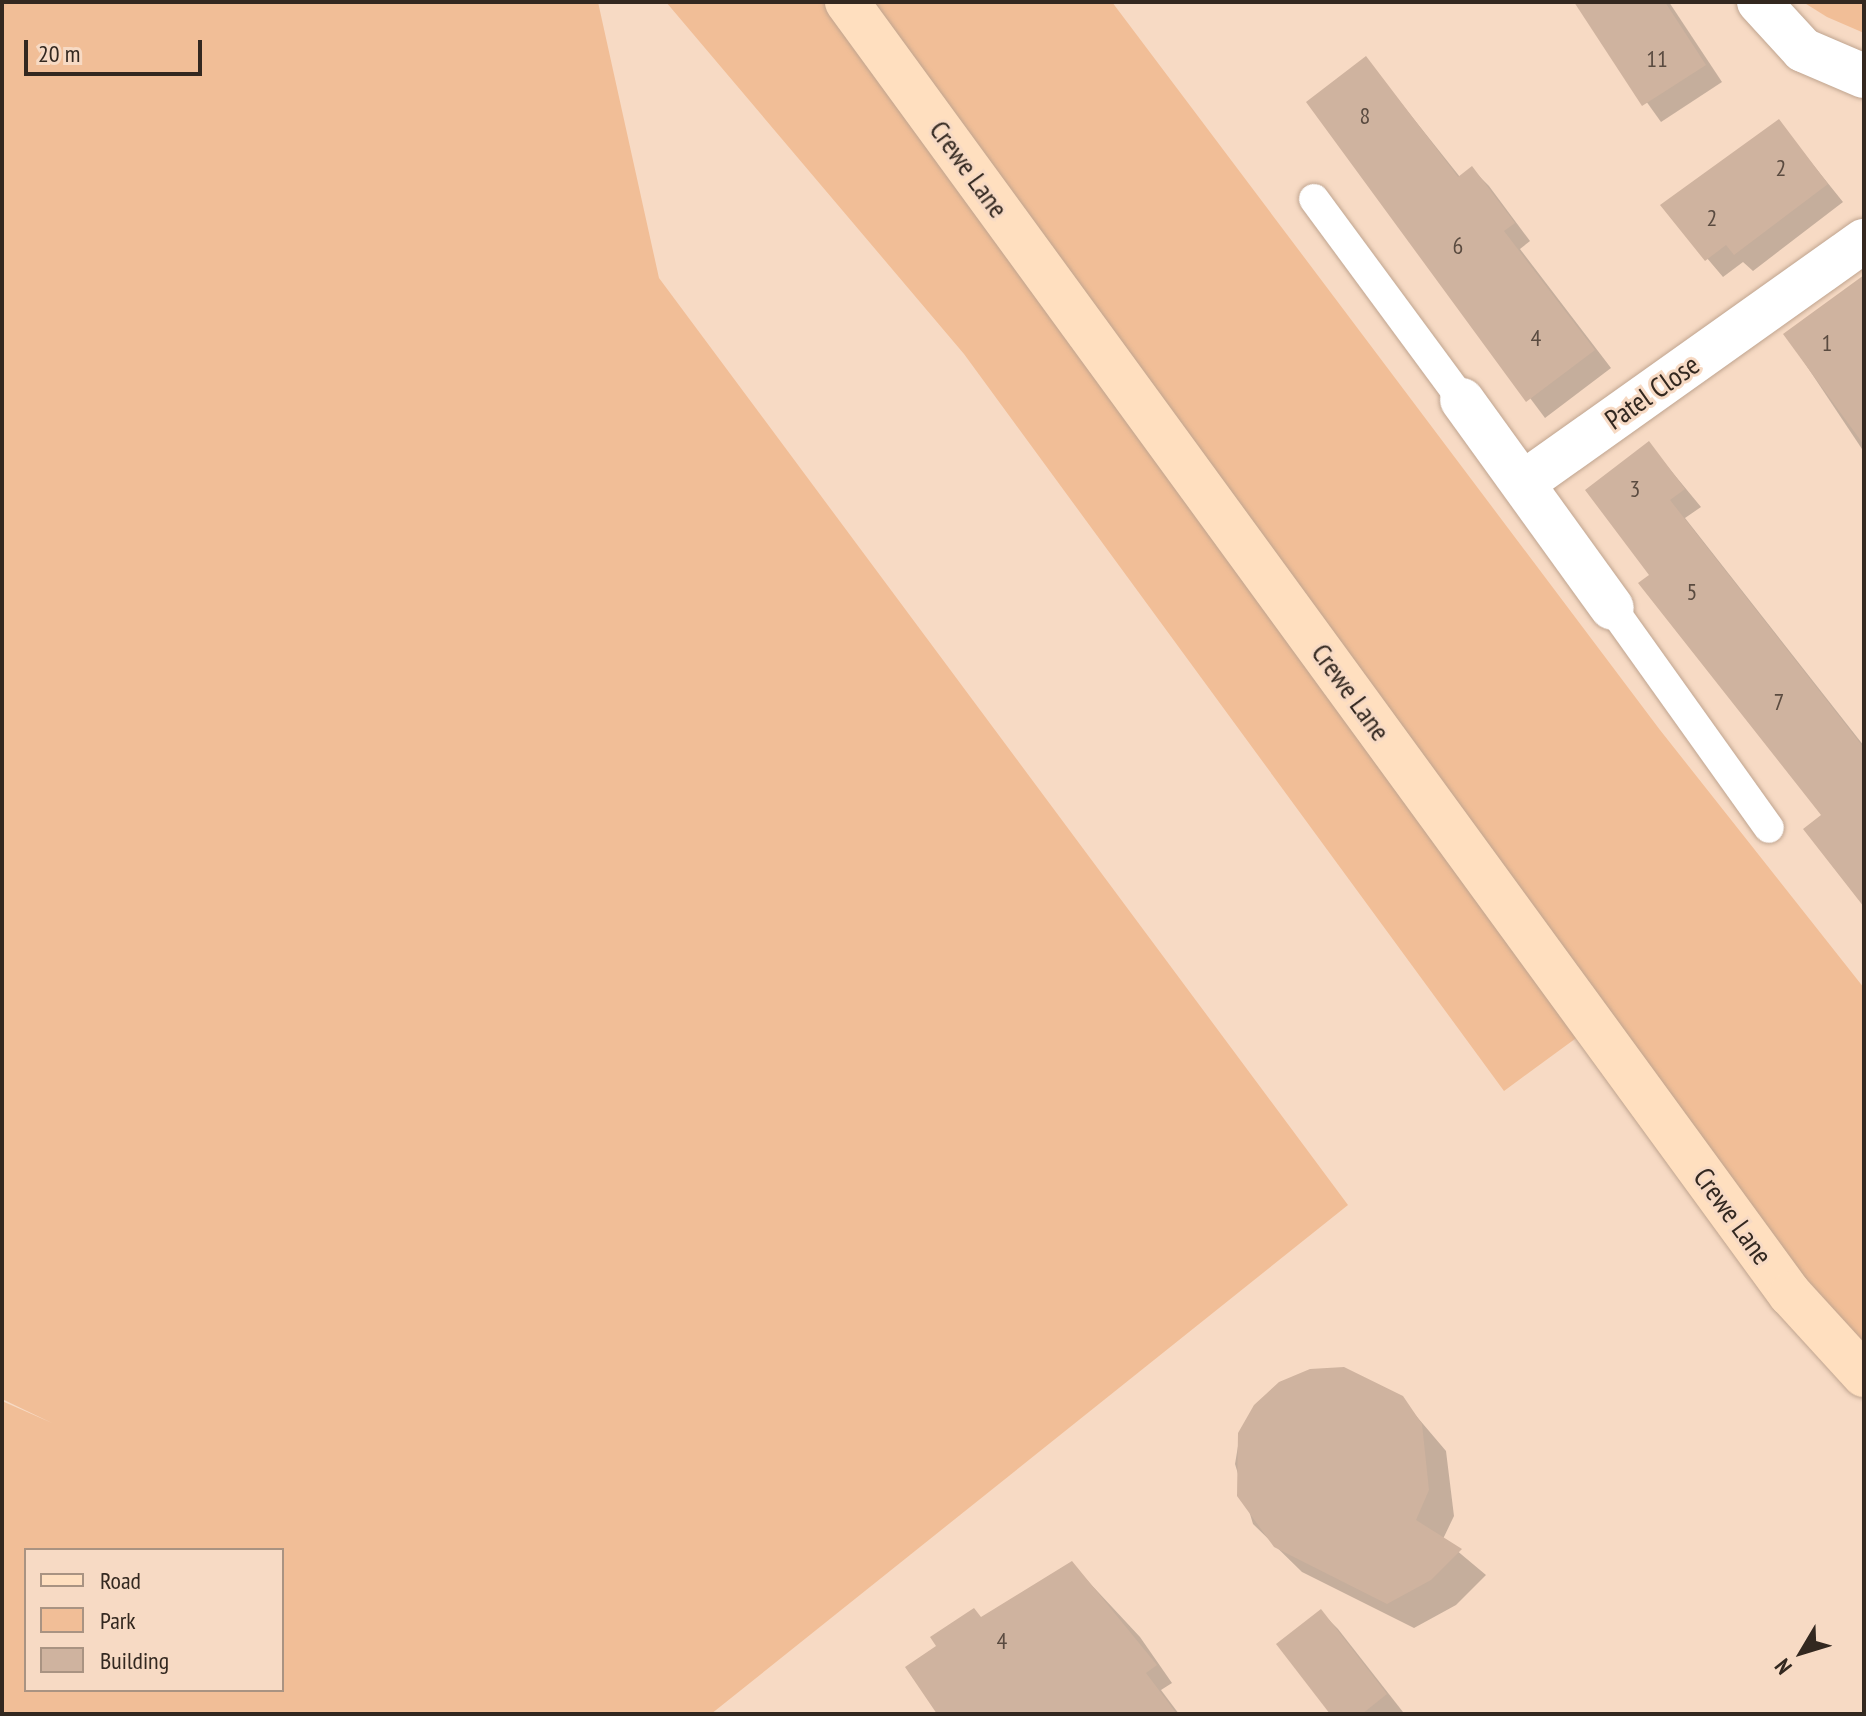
<!DOCTYPE html>
<html>
<head>
<meta charset="utf-8">
<style>
  body { margin:0 }
  #map { position:relative; width:1866px; height:1716px; overflow:hidden; background:#f7dac4; font-family:"PT Sans Narrow",sans-serif }
  div>[style] { position:absolute }
  [style*='--x'] { left:calc(var(--x)*1px); top:calc(var(--y)*1px); width:calc(var(--w)*1px); rotate:calc(var(--a)*1deg) }
  .green>* { inset:0; background:#f1be97 }
  .shadow>* { inset:0; background:#0003 }
  .building>* { inset:0; background:#cfb39f }
  .roads { filter:drop-shadow(0 0 2px #bfa48f) drop-shadow(0 0 2px #bfa48f) }
  .lane>* { height:30px; margin:-15px; padding:0 15px; transform-origin:15px; border-radius:15px; background:#fff }
  .street>* { height:44px; margin:-22px; padding:0 22px; transform-origin:22px; border-radius:22px; background:#fff }
  .secondary>* { height:44px; margin:-22px; padding:0 22px; transform-origin:22px; border-radius:22px; background:#ffdfbf }
  span { translate:-50% -50%; white-space:nowrap; text-align:center; line-height:1.15; -webkit-text-stroke:6px #f7dac4; paint-order:stroke }
  .number-label { font-size:24px; color:#5a4b40 }
  .number-label span { -webkit-text-stroke-width:0 }
  .street-label { font-size:28px; color:#332820 }
  .frame { position:absolute; inset:0; border:4px solid #332820; pointer-events:none }
  .legend { position:absolute; left:24px; top:1548px; width:260px; height:144px; box-sizing:border-box; background:#f7dac4; border:2px solid #a99382; margin:0; padding:10px 14px; list-style:none; font-size:24px; color:#332820 }
  .legend li { display:flex; align-items:center; gap:16px; height:40px }
  .legend b { width:40px; border:2px solid #a99382 }
  .north { position:absolute; left:1762px; top:1612px; width:80px; height:80px; -webkit-text-stroke:6px #f7dac4; paint-order:stroke; rotate:232deg; font-size:22px; font-weight:700; line-height:32px; text-align:center; color:#332820 }
  .north::after { content:''; display:block; margin:auto; width:28px; height:36px; background:#332820; clip-path:polygon(50% 0,100% 100%,50% 72%,0 100%) }
  .scale { position:absolute; left:24px; top:40px; width:178px; height:36px; box-sizing:border-box; border:4px solid #332820; border-top:0; padding-left:10px; font-size:24px; line-height:28px; white-space:nowrap; color:#332820; -webkit-text-stroke:6px #f7dac4; paint-order:stroke }
</style>
</head>
<body>
<div id="map">
  <div class="green">
    <div style="clip-path:polygon(evenodd,2px 2px,598px 2px,659px 278px,1348px 1205px,711px 1714px,2px 1714px,2px 1401px,52px 1423px,2px 1399px,2px 2px,26px 1550px,282px 1550px,282px 1690px,26px 1690px,26px 1550px)"></div>
    <div style="clip-path:polygon(666px 2px,1112px 2px,1660px 730px,1864px 988px,1864px 1360px,1594px 1025px,1504px 1091px,964px 354px)"></div>
    <div style="clip-path:polygon(1803px 2px,1864px 2px,1864px 33px,1827px 17px)"></div>
  </div>
  <div class="shadow">
    <div style="clip-path:polygon(1575px 2px,1669px 2px,1722px 82px,1661px 122px)"></div>
    <div style="clip-path:polygon(1366px 59px,1460px 177px,1472px 169px,1489px 186px,1530px 241px,1520px 249px,1611px 368px,1545px 418px,1309px 102px)"></div>
    <div style="clip-path:polygon(1778px 121px,1843px 202px,1753px 271px,1743px 262px,1723px 277px,1662px 205px)"></div>
    <div style="clip-path:polygon(1864px 306px,1864px 452px,1786px 335px)"></div>
    <div style="clip-path:polygon(1649px 444px,1701px 507px,1685px 518px,1864px 746px,1864px 903px,1823px 815px,1652px 575px)"></div>
    <div style="clip-path:polygon(1401px 1398px,1446px 1451px,1454px 1516px,1443px 1539px,1486px 1575px,1456px 1605px,1414px 1628px,1302px 1572px,1253px 1524px,1235px 1464px,1240px 1434px)"></div>
    <div style="clip-path:polygon(1072px 1564px,1140px 1637px,1172px 1683px,1161px 1690px,1179px 1714px,939px 1714px,982px 1619px)"></div>
    <div style="clip-path:polygon(1321px 1612px,1338px 1629px,1403px 1712px,1333px 1714px)"></div>
  </div>
  <div class="building">
    <div style="clip-path:polygon(1574px 2px,1665px 2px,1706px 65px,1642px 106px)"></div>
    <div style="clip-path:polygon(1366px 56px,1458px 177px,1472px 166px,1515px 223px,1504px 231px,1595px 350px,1526px 402px,1306px 102px)"></div>
    <div style="clip-path:polygon(1779px 119px,1828px 184px,1734px 255px,1726px 245px,1705px 261px,1660px 205px)"></div>
    <div style="clip-path:polygon(1864px 275px,1864px 445px,1783px 334px)"></div>
    <div style="clip-path:polygon(1649px 441px,1685px 489px,1670px 500px,1864px 748px,1864px 907px,1803px 829px,1821px 815px,1638px 583px,1649px 575px,1585px 490px)"></div>
    <div style="clip-path:polygon(1344px 1367px,1403px 1396px,1422px 1424px,1429px 1490px,1416px 1520px,1462px 1549px,1431px 1580px,1387px 1604px,1274px 1547px,1237px 1496px,1238px 1433px,1254px 1405px,1279px 1382px,1310px 1369px)"></div>
    <div style="clip-path:polygon(1072px 1561px,1157px 1665px,1146px 1673px,1177px 1714px,937px 1714px,905px 1667px,936px 1646px,930px 1637px,974px 1608px,981px 1617px)"></div>
    <div style="clip-path:polygon(1321px 1609px,1387px 1694px,1362px 1714px,1330px 1714px,1276px 1644px)"></div>
  </div>
  <div class="roads">
    <div class="lane">
      <div style="--x:1314;--y:199;--w:250;--a:53.6"></div>
      <div style="--x:1612;--y:608;--w:270;--a:54.5"></div>
    </div>
    <div class="street">
      <div style="--x:1759;--y:2;--w:65;--a:47.5"></div>
      <div style="--x:1803;--y:50;--w:66;--a:23.1"></div>
      <div style="--x:1462;--y:400;--w:256;--a:54.2"></div>
      <div style="--x:1523;--y:483;--w:418;--a:-35.4"></div>
    </div>
    <div class="secondary">
      <div style="--x:847;--y:2;--w:1600;--a:53.88"></div>
      <div style="--x:1790;--y:1294;--w:110;--a:47.6"></div>
    </div>
  </div>
  <div class="number-label">
    <span style="left:1657px;top:59px">11</span>
    <span style="left:1365px;top:116px">8</span>
    <span style="left:1781px;top:168px">2</span>
    <span style="left:1712px;top:218px">2</span>
    <span style="left:1458px;top:246px">6</span>
    <span style="left:1536px;top:338px">4</span>
    <span style="left:1827px;top:343px">1</span>
    <span style="left:1635px;top:489px">3</span>
    <span style="left:1692px;top:592px">5</span>
    <span style="left:1779px;top:702px">7</span>
    <span style="left:1002px;top:1641px">4</span>
  </div>
  <div class="street-label">
    <span style="left:969px;top:169px;rotate:54deg">Crewe Lane</span>
    <span style="left:1652px;top:392px;rotate:-35deg">Patel Close</span>
    <span style="left:1351px;top:692px;rotate:54deg">Crewe Lane</span>
    <span style="left:1733px;top:1216px;rotate:54deg">Crewe Lane</span>
  </div>
  <div class="frame"></div>
  <ul class="legend">
  <li><b style="height:10px;background:#ffdfbf"></b>Road</li>
  <li><b style="height:22px;background:#f1be97"></b>Park</li>
  <li><b style="height:22px;background:#cfb39f"></b>Building</li>
  </ul>
  <div class="north">N</div>
  <div class="scale">20 m</div>
</div>
</body>
</html>
